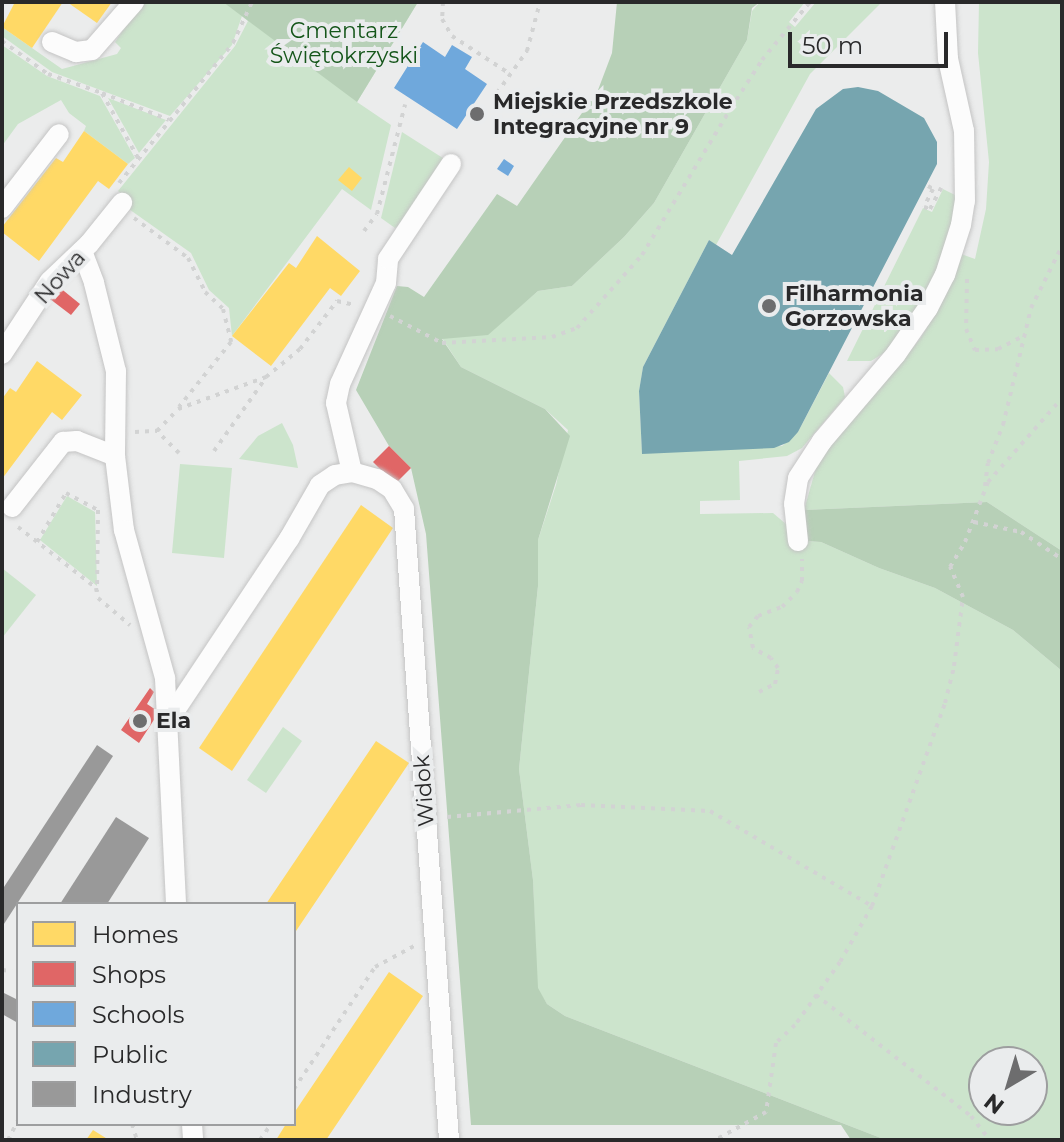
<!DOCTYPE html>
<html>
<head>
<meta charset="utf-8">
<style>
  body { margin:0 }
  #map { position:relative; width:1064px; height:1142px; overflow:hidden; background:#ebecec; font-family:Montserrat,sans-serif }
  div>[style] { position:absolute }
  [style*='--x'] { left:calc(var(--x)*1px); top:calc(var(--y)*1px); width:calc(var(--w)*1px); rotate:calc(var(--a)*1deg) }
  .green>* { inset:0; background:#cce4cc }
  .forest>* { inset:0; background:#b7d0b7 }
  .homes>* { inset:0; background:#ffd966 }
  .shops>* { inset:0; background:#e06666 }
  .schools>* { inset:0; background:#6fa8dc }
  .public>* { inset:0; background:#76a5af }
  .industry>* { inset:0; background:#999 }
  .path>* { height:4px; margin-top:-2px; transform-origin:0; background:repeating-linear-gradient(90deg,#d2d3d3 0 4px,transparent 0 10px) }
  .roads { filter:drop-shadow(0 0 2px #c4c4c4) drop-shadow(0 0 2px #c4c4c4) }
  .minor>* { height:20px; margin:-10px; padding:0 10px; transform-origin:10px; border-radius:10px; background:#fcfcfc }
  .dots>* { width:22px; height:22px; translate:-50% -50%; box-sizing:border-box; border:4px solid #eaeced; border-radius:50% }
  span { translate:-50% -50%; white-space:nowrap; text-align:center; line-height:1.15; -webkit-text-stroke:8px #eaeced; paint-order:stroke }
  .park-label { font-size:22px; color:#15561a }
  .poi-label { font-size:22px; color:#29292a; font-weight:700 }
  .left { translate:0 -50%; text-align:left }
  .street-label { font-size:22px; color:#29292a }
  .frame { position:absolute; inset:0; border:4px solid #29292a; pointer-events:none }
  .legend { position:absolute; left:16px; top:902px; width:280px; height:224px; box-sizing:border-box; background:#eaeced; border:2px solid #9d9e9f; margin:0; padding:10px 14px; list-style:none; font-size:24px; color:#29292a }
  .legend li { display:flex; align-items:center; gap:16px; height:40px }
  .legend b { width:40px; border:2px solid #9d9e9f }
  .north { position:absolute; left:968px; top:1046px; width:80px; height:80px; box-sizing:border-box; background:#eaeced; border:2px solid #9d9e9f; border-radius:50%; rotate:218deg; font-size:22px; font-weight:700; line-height:32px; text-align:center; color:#29292a }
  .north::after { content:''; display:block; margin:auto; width:28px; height:36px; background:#6d6d6e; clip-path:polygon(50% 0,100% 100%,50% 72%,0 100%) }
  .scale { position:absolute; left:788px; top:32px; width:160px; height:36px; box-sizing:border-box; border:4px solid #29292a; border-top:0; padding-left:10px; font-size:24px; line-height:28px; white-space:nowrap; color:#29292a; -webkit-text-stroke:6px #eaeced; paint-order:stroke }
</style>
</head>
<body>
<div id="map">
  <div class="green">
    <div style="clip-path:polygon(142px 2px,418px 2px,357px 102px,391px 125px,371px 210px,342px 189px,232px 336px,229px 308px,209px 290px,191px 253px,126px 207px,131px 201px,118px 191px,235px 46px,248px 21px,242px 16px,232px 45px,170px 116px,52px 72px,2px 36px,2px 27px,62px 69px,117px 54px,121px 48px,115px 42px)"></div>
    <div style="clip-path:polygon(evenodd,760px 2px,805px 2px,789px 22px,795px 27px,816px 2px,882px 2px,810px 74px,716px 245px,709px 240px,643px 367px,639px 391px,642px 453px,782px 446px,798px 432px,829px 373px,843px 387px,845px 397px,802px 448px,787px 456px,739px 461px,740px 500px,700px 501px,700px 514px,773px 513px,806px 541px,821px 542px,879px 568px,935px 588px,1013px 630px,1062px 671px,1062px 1140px,886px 1140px,565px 1016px,547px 1004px,537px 988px,533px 880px,519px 769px,538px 586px,538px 540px,556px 485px,568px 430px,545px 409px,461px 367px,442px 338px,488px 334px,538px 291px,572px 286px,624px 237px,654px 203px,747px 40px,752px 11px,760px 2px,984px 1062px,1032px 1062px,1032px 1110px,984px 1110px,984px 1062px)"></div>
    <div style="clip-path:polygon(979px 2px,1062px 2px,1062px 551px,987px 502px,804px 510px,818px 461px,920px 339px,939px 307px,961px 254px,975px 259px,986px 209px,989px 162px,978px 53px)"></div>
    <div style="clip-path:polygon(2px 45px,47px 76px,100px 96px,135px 158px,128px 164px,84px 131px,86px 126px,69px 113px,61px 100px,18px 124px,2px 146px)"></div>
    <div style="clip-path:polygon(108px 98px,166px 120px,139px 153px)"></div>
    <div style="clip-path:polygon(402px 132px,446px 160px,407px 220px,395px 228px,381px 218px)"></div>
    <div style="clip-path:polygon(943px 189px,957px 196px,953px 218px,940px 264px,925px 298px,887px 351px,871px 361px,847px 361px,923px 208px,932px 212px)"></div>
    <div style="clip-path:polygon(282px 423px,293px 445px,298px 468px,239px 459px,258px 436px)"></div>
    <div style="clip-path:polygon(180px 464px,232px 468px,224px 558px,172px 553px)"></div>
    <div style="clip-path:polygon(67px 496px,95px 512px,97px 586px,40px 540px)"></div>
    <div style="clip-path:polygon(2px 568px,36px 595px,2px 638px)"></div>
    <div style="clip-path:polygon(283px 727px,302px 741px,266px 793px,247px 780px)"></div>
  </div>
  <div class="forest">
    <div style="clip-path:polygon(223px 2px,418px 2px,357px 102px)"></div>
    <div style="clip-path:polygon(617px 2px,760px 2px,752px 8px,747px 40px,654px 203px,624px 237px,572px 286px,538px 291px,488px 335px,442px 339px,461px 367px,545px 409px,570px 436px,538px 540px,538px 586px,519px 769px,533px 880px,538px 988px,547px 1004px,565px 1016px,886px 1140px,851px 1140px,841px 1125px,471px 1125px,426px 534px,411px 468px,389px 446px,356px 390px,397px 286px,408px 287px,424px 297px,497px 194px,517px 206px,598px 90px,612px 53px)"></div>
    <div style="clip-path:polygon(987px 502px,1062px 551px,1062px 671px,1013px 630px,935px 588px,879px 568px,821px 542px,806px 541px,804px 510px)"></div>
  </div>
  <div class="homes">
    <div style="clip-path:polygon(15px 2px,63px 2px,32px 48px,2px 27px)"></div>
    <div style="clip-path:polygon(67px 2px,112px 2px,97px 23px)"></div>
    <div style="clip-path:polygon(84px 131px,128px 164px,109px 189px,98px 181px,39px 261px,2px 232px,2px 227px,56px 158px,63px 162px)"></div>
    <div style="clip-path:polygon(349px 167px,362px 178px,352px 191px,338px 180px)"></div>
    <div style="clip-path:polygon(317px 236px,360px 271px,341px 296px,330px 288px,271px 366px,232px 336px,289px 263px,296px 268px)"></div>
    <div style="clip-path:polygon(37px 361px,82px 395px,62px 420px,52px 412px,2px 479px,2px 399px,10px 388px,16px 392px)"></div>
    <div style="clip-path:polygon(361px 505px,393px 528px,232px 771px,199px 748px)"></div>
    <div style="clip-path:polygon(376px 741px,409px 763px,294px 934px,294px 904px,266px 904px)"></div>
    <div style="clip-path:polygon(389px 972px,423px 996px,326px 1140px,276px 1140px,286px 1124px,294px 1124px,294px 1113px)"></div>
    <div style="clip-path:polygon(93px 1130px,109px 1140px,86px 1140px)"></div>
  </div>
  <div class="shops">
    <div style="clip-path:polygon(59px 287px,80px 304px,71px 315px,50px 299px)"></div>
    <div style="clip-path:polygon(389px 446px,411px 468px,395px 484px,373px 462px)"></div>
    <div style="clip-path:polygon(150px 688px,154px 692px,147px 704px,159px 712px,139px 743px,121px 730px)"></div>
  </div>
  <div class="schools">
    <div style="clip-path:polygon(423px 42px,445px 57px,452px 45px,472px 57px,465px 69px,487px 84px,457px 129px,394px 88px)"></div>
    <div style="clip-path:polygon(504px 159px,514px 166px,508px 176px,497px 169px)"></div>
  </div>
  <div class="public">
    <div style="clip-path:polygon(858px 87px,878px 91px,924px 118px,937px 142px,937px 164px,798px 432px,789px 442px,774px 448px,642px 454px,639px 391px,643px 367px,709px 240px,732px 255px,816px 109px,843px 89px)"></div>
  </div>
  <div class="industry">
    <div style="clip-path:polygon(97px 745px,113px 756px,2px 927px,2px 890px)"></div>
    <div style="clip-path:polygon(116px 817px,149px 838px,107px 904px,60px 904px)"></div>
    <div style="clip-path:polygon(2px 992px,18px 1000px,18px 1023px,2px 1014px)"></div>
  </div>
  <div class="path">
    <div style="--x:443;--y:2;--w:17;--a:93"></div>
    <div style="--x:442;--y:19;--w:20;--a:60"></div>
    <div style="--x:452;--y:36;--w:69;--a:33.2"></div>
    <div style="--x:2;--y:41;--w:57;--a:35.7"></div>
    <div style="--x:48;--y:74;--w:57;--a:19.4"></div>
    <div style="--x:497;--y:93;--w:52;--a:-54.5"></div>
    <div style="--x:527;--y:51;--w:51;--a:-75.1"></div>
    <div style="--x:138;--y:158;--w:74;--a:-119"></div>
    <div style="--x:102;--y:93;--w:72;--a:21.9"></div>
    <div style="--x:119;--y:183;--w:181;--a:-50.8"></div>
    <div style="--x:233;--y:43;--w:45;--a:-65.1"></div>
    <div style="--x:928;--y:186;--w:6;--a:31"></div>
    <div style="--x:933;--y:189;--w:20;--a:117"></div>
    <div style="--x:924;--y:207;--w:6;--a:18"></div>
    <div style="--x:930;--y:209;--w:24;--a:-62"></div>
    <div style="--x:134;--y:218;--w:67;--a:36.5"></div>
    <div style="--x:188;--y:258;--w:38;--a:63"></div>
    <div style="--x:205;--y:292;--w:25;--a:43"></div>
    <div style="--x:223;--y:309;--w:34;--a:76"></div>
    <div style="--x:231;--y:342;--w:83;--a:128.7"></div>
    <div style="--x:364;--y:231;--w:21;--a:-53"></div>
    <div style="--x:377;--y:214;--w:113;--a:-75.6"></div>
    <div style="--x:967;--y:279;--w:50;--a:91.1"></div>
    <div style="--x:966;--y:329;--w:23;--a:67"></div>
    <div style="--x:975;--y:350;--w:23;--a:-2"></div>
    <div style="--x:998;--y:349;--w:28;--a:-27"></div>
    <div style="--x:390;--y:316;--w:59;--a:27.4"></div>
    <div style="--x:442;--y:343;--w:110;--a:-3.1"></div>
    <div style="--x:552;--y:337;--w:27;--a:-20"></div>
    <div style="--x:577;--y:328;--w:98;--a:-48.3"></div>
    <div style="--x:642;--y:255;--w:172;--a:-58.8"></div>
    <div style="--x:731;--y:108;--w:57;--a:-57.1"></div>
    <div style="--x:762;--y:60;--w:75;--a:-50.4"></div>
    <div style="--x:135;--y:432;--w:22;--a:-3"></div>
    <div style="--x:214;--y:451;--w:88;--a:-54.7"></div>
    <div style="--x:179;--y:453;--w:31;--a:-135"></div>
    <div style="--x:157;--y:431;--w:30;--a:-46"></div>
    <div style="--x:178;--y:409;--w:94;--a:-20"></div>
    <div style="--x:266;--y:377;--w:44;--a:-39.5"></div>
    <div style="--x:300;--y:349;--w:61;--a:-52.4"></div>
    <div style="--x:337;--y:301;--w:18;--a:13"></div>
    <div style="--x:985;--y:486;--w:23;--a:-83"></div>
    <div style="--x:988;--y:463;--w:41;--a:-68.5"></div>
    <div style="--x:1003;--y:425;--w:120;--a:-76.5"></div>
    <div style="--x:1031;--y:308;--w:69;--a:-63.4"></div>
    <div style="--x:974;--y:522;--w:48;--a:12"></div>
    <div style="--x:1021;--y:532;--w:49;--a:33.4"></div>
    <div style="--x:18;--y:527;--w:99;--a:38"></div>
    <div style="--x:96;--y:588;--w:10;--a:79"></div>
    <div style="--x:98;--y:598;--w:42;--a:40.2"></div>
    <div style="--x:37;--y:542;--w:57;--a:-59.4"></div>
    <div style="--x:66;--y:493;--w:36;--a:28"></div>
    <div style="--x:98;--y:510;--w:81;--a:90.7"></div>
    <div style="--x:759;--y:692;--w:18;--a:-27"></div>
    <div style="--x:775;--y:684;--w:16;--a:-79"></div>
    <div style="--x:778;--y:668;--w:12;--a:-125"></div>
    <div style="--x:771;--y:658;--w:21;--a:-151"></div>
    <div style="--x:753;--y:648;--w:21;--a:-101"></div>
    <div style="--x:749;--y:627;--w:14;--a:-51"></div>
    <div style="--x:758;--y:616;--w:26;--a:-21"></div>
    <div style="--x:782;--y:607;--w:21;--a:-45"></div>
    <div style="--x:797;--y:592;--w:12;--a:-66"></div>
    <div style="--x:802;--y:581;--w:22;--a:-90"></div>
    <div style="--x:447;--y:817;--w:135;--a:-5.1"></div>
    <div style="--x:581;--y:805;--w:129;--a:2.7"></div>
    <div style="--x:710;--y:811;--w:188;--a:30.4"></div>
    <div style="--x:872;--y:906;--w:64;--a:119.7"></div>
    <div style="--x:840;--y:962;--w:77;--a:125.5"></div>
    <div style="--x:795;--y:1025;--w:26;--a:137"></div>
    <div style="--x:776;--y:1043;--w:70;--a:98.2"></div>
    <div style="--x:766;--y:1112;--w:58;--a:151.2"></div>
    <div style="--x:872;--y:906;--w:216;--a:-70.2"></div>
    <div style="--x:945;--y:703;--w:38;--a:-76"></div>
    <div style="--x:954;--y:666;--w:70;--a:-82.6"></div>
    <div style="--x:963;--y:597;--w:33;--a:-113"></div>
    <div style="--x:950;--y:567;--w:29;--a:-59"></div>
    <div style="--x:965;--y:542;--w:64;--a:-69"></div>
    <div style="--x:988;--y:482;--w:112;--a:-48.6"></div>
    <div style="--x:2;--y:970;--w:10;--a:6"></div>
    <div style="--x:816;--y:995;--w:197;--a:38"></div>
    <div style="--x:971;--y:1116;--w:31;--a:52"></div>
    <div style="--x:294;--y:1089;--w:146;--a:-56.4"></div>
    <div style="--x:375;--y:967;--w:47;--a:-28.2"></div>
    <div style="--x:132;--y:1124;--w:17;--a:73"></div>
    <div style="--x:8;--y:1140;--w:22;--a:-63"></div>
    <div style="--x:260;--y:1140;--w:19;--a:-55"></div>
  </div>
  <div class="roads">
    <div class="minor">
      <div style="--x:52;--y:42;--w:26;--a:23"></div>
      <div style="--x:76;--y:52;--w:16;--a:-7"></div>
      <div style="--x:92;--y:50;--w:64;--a:-48.8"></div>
      <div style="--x:2;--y:208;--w:93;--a:-52.4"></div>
      <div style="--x:82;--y:251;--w:34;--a:69"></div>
      <div style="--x:94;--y:283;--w:91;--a:76"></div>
      <div style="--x:116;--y:371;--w:85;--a:90.7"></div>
      <div style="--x:115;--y:456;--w:75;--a:83.1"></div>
      <div style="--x:124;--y:530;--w:154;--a:74.5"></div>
      <div style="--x:165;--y:678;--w:226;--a:87.2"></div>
      <div style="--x:2;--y:354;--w:87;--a:-56.7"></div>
      <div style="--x:50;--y:281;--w:54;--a:-43.5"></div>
      <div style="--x:89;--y:244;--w:53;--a:-51.2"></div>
      <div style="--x:352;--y:472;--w:71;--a:-103.1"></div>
      <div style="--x:336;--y:403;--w:19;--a:-78"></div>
      <div style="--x:340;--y:384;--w:111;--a:-65.5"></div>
      <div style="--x:386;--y:283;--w:24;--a:-85"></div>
      <div style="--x:388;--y:259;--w:114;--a:-56.4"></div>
      <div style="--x:12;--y:507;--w:83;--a:-51.9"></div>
      <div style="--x:63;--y:442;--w:14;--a:-4"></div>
      <div style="--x:77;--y:441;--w:41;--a:21.5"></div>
      <div style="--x:798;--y:541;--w:37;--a:-96"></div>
      <div style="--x:794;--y:504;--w:26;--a:-81"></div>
      <div style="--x:798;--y:478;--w:44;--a:-57"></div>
      <div style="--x:822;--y:441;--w:114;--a:-49.6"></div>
      <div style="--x:896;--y:354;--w:56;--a:-55.2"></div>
      <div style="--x:928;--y:308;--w:37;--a:-63"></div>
      <div style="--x:945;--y:275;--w:52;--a:-72.3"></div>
      <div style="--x:961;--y:225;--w:24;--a:-81"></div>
      <div style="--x:965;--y:201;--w:70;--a:-90.8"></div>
      <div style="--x:964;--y:131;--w:74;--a:-102.5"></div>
      <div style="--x:948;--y:59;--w:57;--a:-93"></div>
      <div style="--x:168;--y:721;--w:219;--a:-56.4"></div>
      <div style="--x:289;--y:539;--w:62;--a:-60.1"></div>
      <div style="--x:320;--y:485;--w:18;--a:-34"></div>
      <div style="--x:335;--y:475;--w:17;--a:-10"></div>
      <div style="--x:352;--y:472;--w:26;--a:16"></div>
      <div style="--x:377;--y:479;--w:18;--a:34"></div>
      <div style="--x:392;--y:489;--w:23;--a:59"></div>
      <div style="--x:404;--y:509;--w:633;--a:85.92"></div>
      <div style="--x:192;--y:1124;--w:16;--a:86"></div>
    </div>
  </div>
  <div class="dots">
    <div style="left:477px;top:114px;background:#6d6d6e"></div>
    <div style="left:769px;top:306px;background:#6d6d6e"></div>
    <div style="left:140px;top:721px;background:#6d6d6e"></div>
  </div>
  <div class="park-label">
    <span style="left:344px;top:43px">Cmentarz<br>Świętokrzyski</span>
  </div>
  <div class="poi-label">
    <span class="left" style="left:493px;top:114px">Miejskie Przedszkole<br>Integracyjne nr 9</span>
    <span class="left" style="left:785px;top:306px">Filharmonia<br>Gorzowska</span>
    <span class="left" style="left:156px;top:721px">Ela</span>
  </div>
  <div class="street-label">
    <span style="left:60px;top:277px;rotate:-48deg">Nowa</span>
    <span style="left:424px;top:791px;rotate:-94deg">Widok</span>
  </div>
  <div class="frame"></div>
  <ul class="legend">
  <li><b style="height:22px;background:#ffd966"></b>Homes</li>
  <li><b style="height:22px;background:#e06666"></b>Shops</li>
  <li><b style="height:22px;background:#6fa8dc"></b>Schools</li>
  <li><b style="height:22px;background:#76a5af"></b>Public</li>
  <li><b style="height:22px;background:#999"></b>Industry</li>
  </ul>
  <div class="north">N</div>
  <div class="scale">50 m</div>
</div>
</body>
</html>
